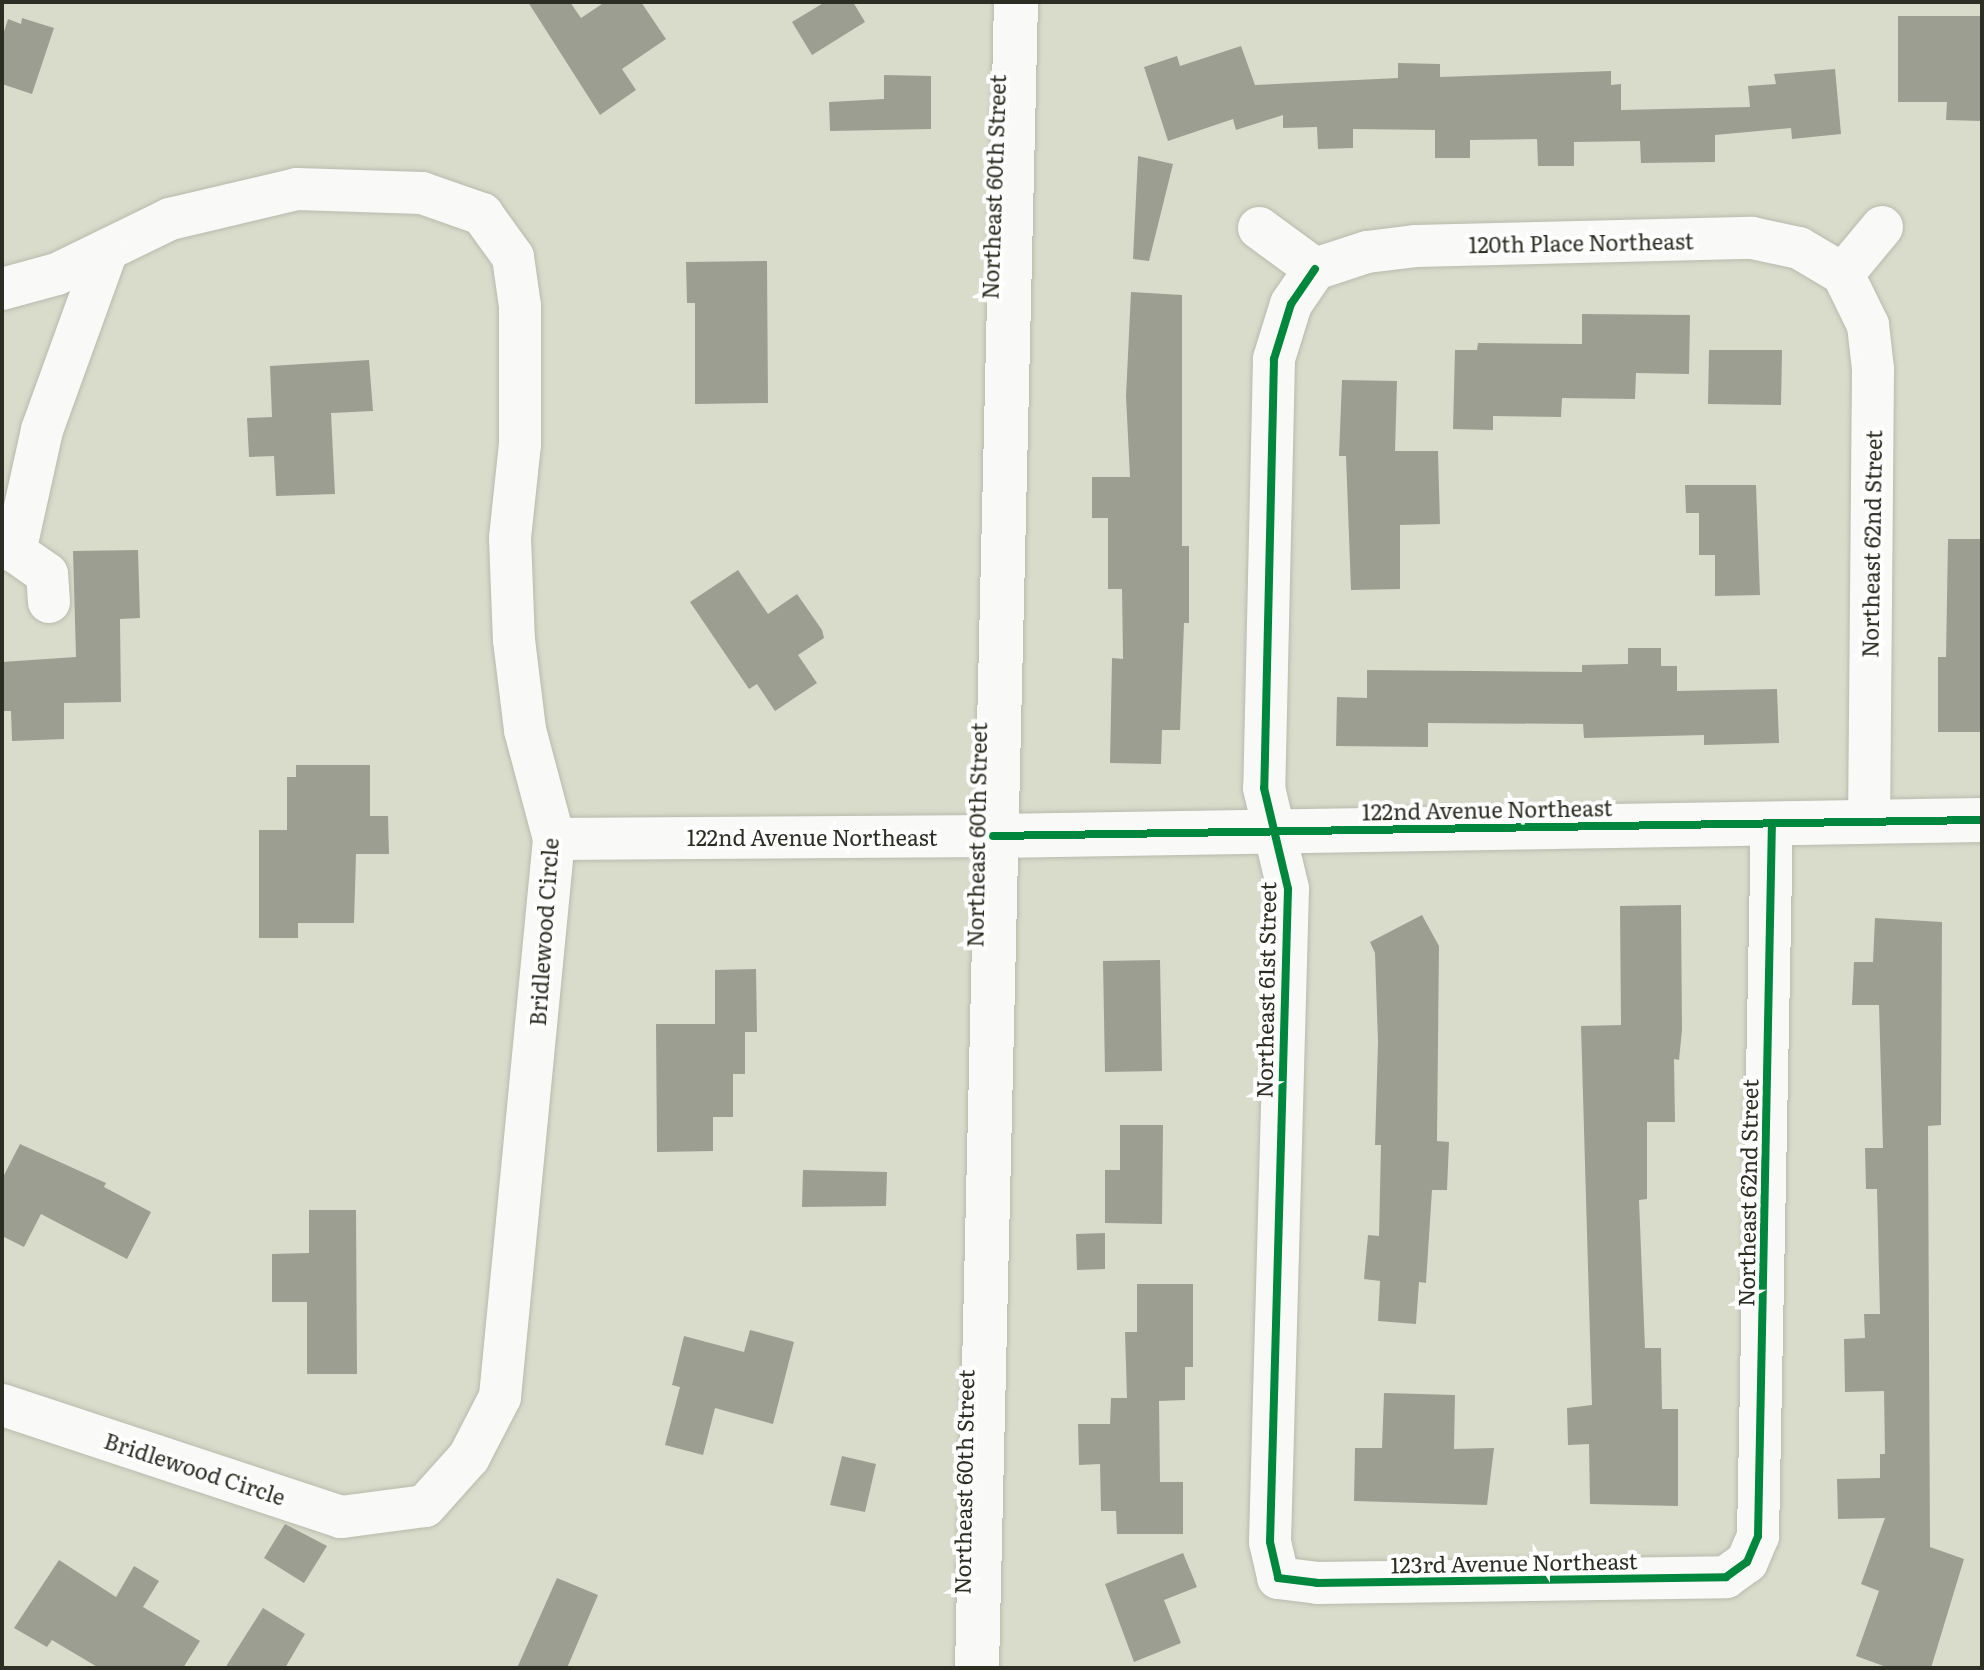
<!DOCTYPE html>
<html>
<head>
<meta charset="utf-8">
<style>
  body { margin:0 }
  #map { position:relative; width:1984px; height:1670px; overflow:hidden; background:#d9dccb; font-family:Literata,serif }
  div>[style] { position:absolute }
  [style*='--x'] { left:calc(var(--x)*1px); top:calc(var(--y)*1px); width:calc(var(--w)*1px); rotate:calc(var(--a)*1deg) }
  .building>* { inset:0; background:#9c9e92 }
  .roads { filter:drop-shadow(0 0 2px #b8baad) drop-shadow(0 0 2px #b8baad) }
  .minor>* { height:42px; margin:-21px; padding:0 21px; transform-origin:21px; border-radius:21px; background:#f9faf7 }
  .tertiary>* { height:44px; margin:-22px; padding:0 22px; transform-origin:22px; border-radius:22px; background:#f9faf7 }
  .cycleway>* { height:8px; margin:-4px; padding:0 4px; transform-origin:4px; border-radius:4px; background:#00873e }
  span { translate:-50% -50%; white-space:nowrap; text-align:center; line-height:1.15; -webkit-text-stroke:8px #fff; paint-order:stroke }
  .street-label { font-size:22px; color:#2d2e23 }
  .frame { position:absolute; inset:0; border:4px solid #2d2e23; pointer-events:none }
</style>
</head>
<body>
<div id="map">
  <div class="building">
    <div style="clip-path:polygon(528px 2px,570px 2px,581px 18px,605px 2px,641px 2px,666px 39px,622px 69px,636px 90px,600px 115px)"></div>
    <div style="clip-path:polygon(825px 2px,853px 2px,865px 22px,812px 55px,792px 22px)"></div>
    <div style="clip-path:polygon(1898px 16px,1982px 16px,1982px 121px,1946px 120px,1947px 102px,1898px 102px)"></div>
    <div style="clip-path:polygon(22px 18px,54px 28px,32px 94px,2px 84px,2px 38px,8px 19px,21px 24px)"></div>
    <div style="clip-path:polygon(1241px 46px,1255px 85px,1398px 78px,1398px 63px,1440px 64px,1440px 77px,1611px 71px,1611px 85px,1621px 84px,1621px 110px,1750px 107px,1748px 86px,1776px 84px,1774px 74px,1835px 69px,1841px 134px,1792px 139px,1791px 128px,1715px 135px,1715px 162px,1641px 163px,1640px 141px,1574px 142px,1574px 166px,1538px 166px,1537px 139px,1470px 140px,1470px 158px,1435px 158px,1435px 130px,1353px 129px,1353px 148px,1318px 149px,1317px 127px,1283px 128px,1283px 115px,1236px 130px,1233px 119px,1168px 141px,1144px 67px,1177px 56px,1180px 66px)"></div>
    <div style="clip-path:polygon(884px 75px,931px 76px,931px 129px,830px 131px,829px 102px,884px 99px)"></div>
    <div style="clip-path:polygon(1138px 156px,1173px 164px,1149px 261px,1133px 259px)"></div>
    <div style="clip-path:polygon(767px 261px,768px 403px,695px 404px,695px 303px,687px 303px,686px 262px)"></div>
    <div style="clip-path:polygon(1131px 292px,1182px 295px,1182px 546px,1189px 546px,1189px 623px,1184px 623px,1180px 730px,1162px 730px,1161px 764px,1110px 763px,1112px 658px,1123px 659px,1122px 589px,1108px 589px,1108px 518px,1092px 518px,1092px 477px,1130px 477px,1126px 396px)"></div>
    <div style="clip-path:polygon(1582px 314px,1690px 315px,1689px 374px,1636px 373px,1635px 399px,1562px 398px,1561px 417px,1493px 416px,1493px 430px,1453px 429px,1455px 350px,1477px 350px,1478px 343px,1582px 344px)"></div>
    <div style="clip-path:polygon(1709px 350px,1782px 350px,1781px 405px,1708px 404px)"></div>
    <div style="clip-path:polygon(369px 360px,373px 411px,331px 413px,335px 494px,276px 496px,274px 456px,249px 457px,247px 418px,272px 417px,270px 366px)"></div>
    <div style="clip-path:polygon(1342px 380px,1397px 381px,1395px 451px,1438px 451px,1440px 524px,1400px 525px,1400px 589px,1351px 590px,1346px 456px,1339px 456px)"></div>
    <div style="clip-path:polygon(1685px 485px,1756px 485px,1760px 595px,1715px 596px,1715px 555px,1699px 555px,1699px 513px,1686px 513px)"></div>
    <div style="clip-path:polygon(1948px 539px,1982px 539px,1982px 732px,1938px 732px,1938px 657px,1946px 657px)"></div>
    <div style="clip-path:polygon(138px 550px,140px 618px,120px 619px,121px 702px,64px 703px,64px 739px,12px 741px,11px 711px,2px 711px,2px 662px,76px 657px,73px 551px)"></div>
    <div style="clip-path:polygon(738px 570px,768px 614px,797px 594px,822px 630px,824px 638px,798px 655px,817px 683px,775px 711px,757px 684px,749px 689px,690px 602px)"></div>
    <div style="clip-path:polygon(1628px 648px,1661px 648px,1661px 666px,1677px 666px,1677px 691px,1777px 689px,1779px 743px,1704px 745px,1704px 735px,1584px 738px,1583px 724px,1428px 723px,1428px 747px,1336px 746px,1337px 697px,1367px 698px,1367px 670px,1582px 672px,1582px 665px,1628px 664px)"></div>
    <div style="clip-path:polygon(296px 765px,370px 765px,370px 816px,388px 816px,389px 854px,356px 854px,354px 923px,298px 923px,298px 938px,259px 938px,259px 830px,287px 830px,287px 777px,296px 777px)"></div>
    <div style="clip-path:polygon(1681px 905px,1682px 1030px,1679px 1060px,1674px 1059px,1675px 1122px,1647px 1122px,1647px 1199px,1639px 1200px,1645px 1348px,1661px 1348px,1662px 1409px,1678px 1409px,1678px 1506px,1590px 1504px,1589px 1444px,1568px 1445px,1567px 1408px,1592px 1405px,1581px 1026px,1621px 1025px,1620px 906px)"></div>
    <div style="clip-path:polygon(1422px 915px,1439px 946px,1437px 1141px,1449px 1142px,1447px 1190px,1432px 1190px,1426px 1283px,1419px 1282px,1416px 1324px,1378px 1321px,1380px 1281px,1364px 1279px,1368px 1235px,1379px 1236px,1381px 1145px,1375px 1145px,1378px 1042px,1375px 953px,1370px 942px)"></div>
    <div style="clip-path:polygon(1875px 918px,1942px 922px,1941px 1125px,1928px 1126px,1930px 1547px,1964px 1559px,1931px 1668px,1889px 1668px,1856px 1656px,1879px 1591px,1861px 1584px,1885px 1518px,1838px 1519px,1837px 1479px,1880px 1478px,1880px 1454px,1885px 1454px,1884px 1391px,1845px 1392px,1844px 1339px,1865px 1338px,1864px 1314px,1880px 1314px,1877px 1189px,1866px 1189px,1865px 1148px,1883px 1148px,1879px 1005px,1852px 1005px,1854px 962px,1873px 962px)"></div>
    <div style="clip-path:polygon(1160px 960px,1162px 1071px,1105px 1072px,1103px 961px)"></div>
    <div style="clip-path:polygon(756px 969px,757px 1032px,745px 1032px,745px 1074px,733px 1074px,733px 1117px,713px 1117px,713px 1151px,657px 1152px,656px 1024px,715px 1024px,715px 970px)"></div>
    <div style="clip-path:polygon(1120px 1125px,1163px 1125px,1162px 1224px,1105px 1223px,1105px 1170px,1120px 1170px)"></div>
    <div style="clip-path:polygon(20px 1144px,106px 1183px,104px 1187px,151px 1212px,127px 1259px,41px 1214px,24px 1247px,2px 1236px,2px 1179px)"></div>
    <div style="clip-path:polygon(803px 1170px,887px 1172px,886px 1206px,802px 1207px)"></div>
    <div style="clip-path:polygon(309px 1210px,356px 1210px,357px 1374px,307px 1374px,307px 1302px,272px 1302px,272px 1254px,309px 1253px)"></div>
    <div style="clip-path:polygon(1105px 1233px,1105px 1269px,1077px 1270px,1076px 1234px)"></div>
    <div style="clip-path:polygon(1137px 1284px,1193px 1284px,1193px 1367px,1185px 1367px,1185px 1400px,1159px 1401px,1160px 1482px,1183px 1482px,1183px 1534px,1117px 1534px,1116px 1511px,1101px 1511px,1100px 1464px,1079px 1465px,1078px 1424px,1110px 1424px,1111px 1398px,1127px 1398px,1125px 1332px,1137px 1332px)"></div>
    <div style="clip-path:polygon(750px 1330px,794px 1342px,773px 1424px,715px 1408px,703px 1455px,665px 1445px,680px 1387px,672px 1385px,684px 1336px,744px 1352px)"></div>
    <div style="clip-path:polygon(1384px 1393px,1455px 1395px,1454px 1449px,1494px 1448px,1487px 1505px,1354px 1501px,1355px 1448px,1382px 1448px)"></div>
    <div style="clip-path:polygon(842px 1456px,876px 1464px,865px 1512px,830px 1505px)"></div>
    <div style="clip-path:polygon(285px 1524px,327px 1546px,304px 1583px,264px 1558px)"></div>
    <div style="clip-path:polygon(1183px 1553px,1197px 1587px,1164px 1600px,1181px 1643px,1134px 1662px,1105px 1584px)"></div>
    <div style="clip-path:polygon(59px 1560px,116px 1597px,134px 1566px,159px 1581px,143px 1607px,200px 1641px,183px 1668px,99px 1668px,52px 1640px,47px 1647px,14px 1628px)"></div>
    <div style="clip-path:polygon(557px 1578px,598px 1595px,567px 1668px,517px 1668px)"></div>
    <div style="clip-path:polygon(263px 1608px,305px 1634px,285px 1668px,225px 1668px)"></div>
  </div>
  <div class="roads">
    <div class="minor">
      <div style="--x:1259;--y:228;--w:69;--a:36.2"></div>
      <div style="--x:1315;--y:269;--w:42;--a:124.4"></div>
      <div style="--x:1291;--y:304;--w:58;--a:107.2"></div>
      <div style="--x:1274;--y:359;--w:429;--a:91.3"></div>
      <div style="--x:1264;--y:788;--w:104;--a:76.6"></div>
      <div style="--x:1288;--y:889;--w:653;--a:91.58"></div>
      <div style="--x:1270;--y:1542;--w:37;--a:77"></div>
      <div style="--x:1278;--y:1578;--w:39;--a:7"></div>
      <div style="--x:1317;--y:1583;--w:409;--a:-0.8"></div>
      <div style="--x:1726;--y:1577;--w:26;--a:-36"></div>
      <div style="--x:1747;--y:1562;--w:28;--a:-67"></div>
      <div style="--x:1758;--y:1536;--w:713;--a:-88.88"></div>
      <div style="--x:1315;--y:269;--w:55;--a:-18.1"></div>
      <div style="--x:1367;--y:252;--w:48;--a:-7.1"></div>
      <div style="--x:1415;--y:246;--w:337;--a:-1.4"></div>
      <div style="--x:1752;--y:238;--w:48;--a:12"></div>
      <div style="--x:1799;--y:248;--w:51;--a:30.6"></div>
      <div style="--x:1843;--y:274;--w:57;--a:63.9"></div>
      <div style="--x:1868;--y:325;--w:44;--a:83.5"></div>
      <div style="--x:1873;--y:369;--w:452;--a:90.5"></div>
      <div style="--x:1843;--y:274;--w:61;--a:-50.3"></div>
      <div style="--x:2;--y:289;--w:57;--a:-15.3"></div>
      <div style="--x:57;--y:274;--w:126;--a:-26"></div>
      <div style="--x:170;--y:219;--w:130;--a:-13.3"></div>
      <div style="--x:297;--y:189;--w:125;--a:1.8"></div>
      <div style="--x:422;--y:193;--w:64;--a:19.3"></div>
      <div style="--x:482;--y:214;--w:53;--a:54.2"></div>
      <div style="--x:513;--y:257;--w:49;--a:81.9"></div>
      <div style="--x:520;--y:306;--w:138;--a:90"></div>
      <div style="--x:520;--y:444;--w:95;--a:96.1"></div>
      <div style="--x:510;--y:538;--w:102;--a:87.8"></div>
      <div style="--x:514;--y:640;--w:91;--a:83"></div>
      <div style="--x:525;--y:730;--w:113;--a:75.1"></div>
      <div style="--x:554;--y:839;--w:561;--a:95.53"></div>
      <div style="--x:500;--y:1397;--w:68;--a:117.3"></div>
      <div style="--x:469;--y:1457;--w:66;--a:131.9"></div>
      <div style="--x:425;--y:1506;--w:85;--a:172.5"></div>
      <div style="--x:341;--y:1517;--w:357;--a:-161.7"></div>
      <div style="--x:49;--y:602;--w:28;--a:-94"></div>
      <div style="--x:47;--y:574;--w:39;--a:-145"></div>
      <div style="--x:15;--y:552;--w:125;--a:-77.5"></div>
      <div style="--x:42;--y:430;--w:191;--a:-70.1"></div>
      <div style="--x:554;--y:839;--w:439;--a:-0.4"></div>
    </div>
    <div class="tertiary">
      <div style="--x:993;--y:836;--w:989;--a:-0.93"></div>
      <div style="--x:977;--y:1668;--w:1666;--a:-88.66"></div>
    </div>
  </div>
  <div class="cycleway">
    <div style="--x:1315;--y:269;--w:42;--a:124.4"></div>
    <div style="--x:1291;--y:304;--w:58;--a:107.2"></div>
    <div style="--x:1274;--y:359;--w:429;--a:91.3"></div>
    <div style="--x:1264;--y:788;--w:104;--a:76.6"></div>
    <div style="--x:1288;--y:889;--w:653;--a:91.58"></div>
    <div style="--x:1270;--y:1542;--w:37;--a:77"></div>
    <div style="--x:1278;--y:1578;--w:39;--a:7"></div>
    <div style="--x:1317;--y:1583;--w:409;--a:-0.8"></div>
    <div style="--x:1726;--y:1577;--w:26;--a:-36"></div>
    <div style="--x:1747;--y:1562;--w:28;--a:-67"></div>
    <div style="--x:1758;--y:1536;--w:713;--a:-88.88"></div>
    <div style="--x:993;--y:836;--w:989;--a:-0.93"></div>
  </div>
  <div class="street-label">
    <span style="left:993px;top:187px;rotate:-88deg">Northeast 60th Street</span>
    <span style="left:1581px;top:242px;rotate:-1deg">120th Place Northeast</span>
    <span style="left:1871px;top:544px;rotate:-89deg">Northeast 62nd Street</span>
    <span style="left:1487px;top:809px;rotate:-1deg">122nd Avenue Northeast</span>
    <span style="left:976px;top:835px;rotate:-89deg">Northeast 60th Street</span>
    <span style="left:812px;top:837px">122nd Avenue Northeast</span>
    <span style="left:543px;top:932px;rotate:-86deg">Bridlewood Circle</span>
    <span style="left:1265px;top:990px;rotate:-89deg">Northeast 61st Street</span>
    <span style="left:1747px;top:1193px;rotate:-89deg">Northeast 62nd Street</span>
    <span style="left:195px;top:1468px;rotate:18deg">Bridlewood Circle</span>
    <span style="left:963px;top:1482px;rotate:-89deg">Northeast 60th Street</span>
    <span style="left:1514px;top:1562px;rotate:-1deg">123rd Avenue Northeast</span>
  </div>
  <div class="frame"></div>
</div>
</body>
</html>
